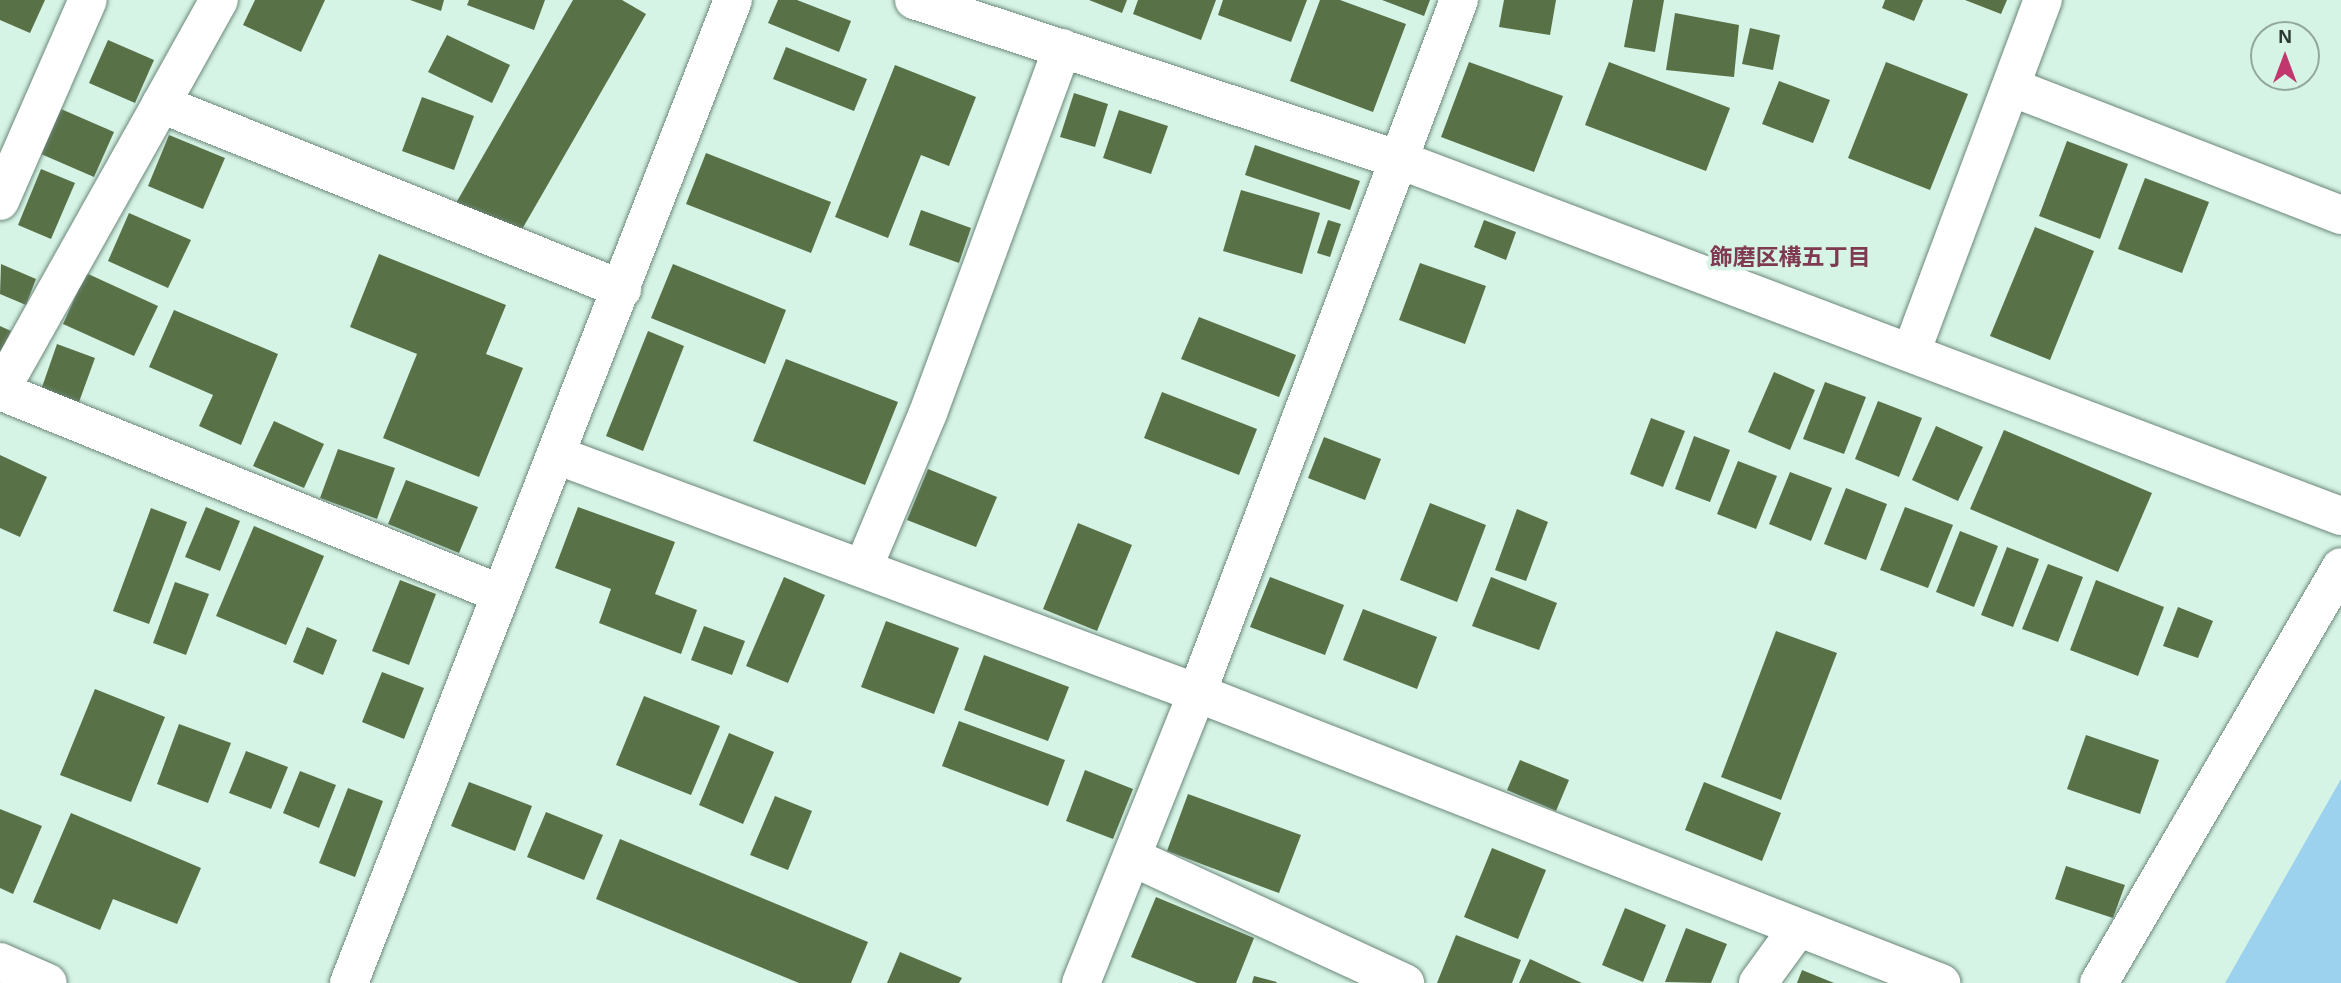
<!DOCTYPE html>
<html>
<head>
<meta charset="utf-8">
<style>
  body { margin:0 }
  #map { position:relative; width:2341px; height:983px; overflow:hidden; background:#d6f4e6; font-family:Arial,"Noto Sans JP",sans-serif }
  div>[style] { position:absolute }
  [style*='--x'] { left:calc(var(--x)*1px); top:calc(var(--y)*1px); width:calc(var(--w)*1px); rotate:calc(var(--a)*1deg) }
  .water>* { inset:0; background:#9cd2ee }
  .building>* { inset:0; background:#597147 }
  .roads { filter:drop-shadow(0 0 2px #6b877a) drop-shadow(0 0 2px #6b877a) }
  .minor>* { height:38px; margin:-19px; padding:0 19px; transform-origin:19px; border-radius:19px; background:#fff }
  span { translate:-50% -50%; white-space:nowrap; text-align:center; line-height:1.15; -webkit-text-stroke:7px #d6f4e6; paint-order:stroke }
  .neighbourhood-label { font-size:23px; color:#7f3951; font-weight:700 }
  .north { position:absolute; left:2250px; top:21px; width:70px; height:70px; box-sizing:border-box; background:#d6f4e6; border:2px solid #92a89e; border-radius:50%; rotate:0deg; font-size:19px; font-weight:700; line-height:28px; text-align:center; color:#2b3731 }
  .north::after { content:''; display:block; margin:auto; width:24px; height:32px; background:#c1366d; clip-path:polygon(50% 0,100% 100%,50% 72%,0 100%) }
</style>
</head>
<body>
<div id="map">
  <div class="water">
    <div style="clip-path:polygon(2341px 779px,2341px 983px,2225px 983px)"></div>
  </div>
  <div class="building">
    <div style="clip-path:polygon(0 0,45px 0,30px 33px,0 20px)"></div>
    <div style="clip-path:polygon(255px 0,325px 0,301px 52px,243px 25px)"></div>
    <div style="clip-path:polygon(410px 0,444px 0,441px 11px)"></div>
    <div style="clip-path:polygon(469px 0,545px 0,534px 30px,467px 5px)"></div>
    <div style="clip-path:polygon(573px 0,622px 0,646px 14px,517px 238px,456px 203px)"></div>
    <div style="clip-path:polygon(778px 0,797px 0,851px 21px,839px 52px,768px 23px)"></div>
    <div style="clip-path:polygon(1089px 0,1127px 0,1122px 13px)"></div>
    <div style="clip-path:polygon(1138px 0,1216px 0,1201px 40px,1133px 14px)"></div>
    <div style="clip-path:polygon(1223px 0,1307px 0,1291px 42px,1218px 15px)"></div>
    <div style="clip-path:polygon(1320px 0,1340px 0,1406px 24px,1373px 112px,1290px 81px)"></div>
    <div style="clip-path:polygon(1382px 0,1430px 0,1424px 16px)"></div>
    <div style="clip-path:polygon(1504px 0,1556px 0,1550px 35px,1499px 27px)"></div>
    <div style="clip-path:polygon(1633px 0,1664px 0,1655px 52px,1624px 47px)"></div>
    <div style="clip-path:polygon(1885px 0,1923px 0,1914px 21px,1882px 8px)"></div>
    <div style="clip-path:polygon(1965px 0,2007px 0,2001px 14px)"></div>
    <div style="clip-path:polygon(1675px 13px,1739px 25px,1734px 77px,1666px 70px)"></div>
    <div style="clip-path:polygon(1750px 28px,1780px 35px,1773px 70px,1742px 64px)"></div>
    <div style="clip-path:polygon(447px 35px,510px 65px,492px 103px,428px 72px)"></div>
    <div style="clip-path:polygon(108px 40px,154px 60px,135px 103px,89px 83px)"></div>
    <div style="clip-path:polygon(786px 47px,867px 79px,854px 111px,773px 79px)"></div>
    <div style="clip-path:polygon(1469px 62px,1563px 96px,1534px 172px,1441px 137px)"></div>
    <div style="clip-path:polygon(1609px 62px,1730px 108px,1706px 171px,1585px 125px)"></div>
    <div style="clip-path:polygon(1886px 62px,1968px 94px,1930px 190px,1848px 158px)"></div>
    <div style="clip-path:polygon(895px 65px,976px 97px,949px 166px,921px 155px,888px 238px,835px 217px)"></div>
    <div style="clip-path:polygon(1779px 81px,1830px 100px,1813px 143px,1762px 124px)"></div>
    <div style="clip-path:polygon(1074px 93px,1108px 104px,1095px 147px,1060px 137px)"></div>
    <div style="clip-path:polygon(422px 97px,474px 116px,454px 170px,402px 151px)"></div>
    <div style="clip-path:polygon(61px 109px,114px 132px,94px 177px,41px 154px)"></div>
    <div style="clip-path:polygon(1119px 110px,1168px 126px,1151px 174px,1103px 158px)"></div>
    <div style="clip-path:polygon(169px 135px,225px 158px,203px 209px,148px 186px)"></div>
    <div style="clip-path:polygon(2067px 141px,2128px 164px,2100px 239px,2039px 216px)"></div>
    <div style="clip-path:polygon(1255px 145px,1360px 181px,1350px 210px,1245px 175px)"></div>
    <div style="clip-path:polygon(706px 153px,831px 202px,811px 253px,686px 204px)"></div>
    <div style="clip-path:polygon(41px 169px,75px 183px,51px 239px,18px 225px)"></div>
    <div style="clip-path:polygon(2145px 178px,2209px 202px,2182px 273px,2118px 249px)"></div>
    <div style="clip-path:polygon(1241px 190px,1320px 213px,1302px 274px,1223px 251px)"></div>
    <div style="clip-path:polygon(921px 210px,971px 228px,959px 263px,909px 245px)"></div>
    <div style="clip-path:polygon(129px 213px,191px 240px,168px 288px,108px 261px)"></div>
    <div style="clip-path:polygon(1328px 220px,1341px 224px,1330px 257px,1317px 253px)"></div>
    <div style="clip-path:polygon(1484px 220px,1516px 232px,1506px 260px,1474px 247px)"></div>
    <div style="clip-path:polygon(2035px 227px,2094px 251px,2050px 360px,1990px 336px)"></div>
    <div style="clip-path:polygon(379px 254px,506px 305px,486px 354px,523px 368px,479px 477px,383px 438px,417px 354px,350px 327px)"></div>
    <div style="clip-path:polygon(1420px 263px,1486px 286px,1465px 344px,1399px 320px)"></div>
    <div style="clip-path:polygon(1px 264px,36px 279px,26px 305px,0 294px)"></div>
    <div style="clip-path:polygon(673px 264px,786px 310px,765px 364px,651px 318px)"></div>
    <div style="clip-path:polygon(86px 273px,158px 306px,134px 356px,63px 324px)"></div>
    <div style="clip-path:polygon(174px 310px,278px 354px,241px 445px,199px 426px,213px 395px,149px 367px)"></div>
    <div style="clip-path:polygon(1199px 317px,1296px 355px,1279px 397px,1181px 359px)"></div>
    <div style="clip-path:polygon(0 326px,11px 331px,0 354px)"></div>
    <div style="clip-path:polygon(648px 331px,684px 346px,643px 451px,606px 436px)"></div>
    <div style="clip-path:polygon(57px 344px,95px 358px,79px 402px,41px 390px)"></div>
    <div style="clip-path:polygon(786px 359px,898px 402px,865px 485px,753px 441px)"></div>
    <div style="clip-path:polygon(1774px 372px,1815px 390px,1790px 450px,1748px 432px)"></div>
    <div style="clip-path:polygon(1825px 382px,1866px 397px,1844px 454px,1803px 439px)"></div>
    <div style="clip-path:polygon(1162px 392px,1257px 429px,1239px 475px,1144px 438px)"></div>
    <div style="clip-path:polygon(1878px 401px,1922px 418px,1899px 477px,1855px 459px)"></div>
    <div style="clip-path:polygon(1651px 418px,1685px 431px,1663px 487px,1630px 474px)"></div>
    <div style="clip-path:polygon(274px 421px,324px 444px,304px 488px,253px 466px)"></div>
    <div style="clip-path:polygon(1936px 426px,1983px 447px,1958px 501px,1912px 480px)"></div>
    <div style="clip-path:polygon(2004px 430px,2152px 493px,2118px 572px,1970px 509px)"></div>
    <div style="clip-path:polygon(1694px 436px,1730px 450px,1710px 502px,1675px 489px)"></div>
    <div style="clip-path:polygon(1324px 437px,1381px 459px,1365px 500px,1308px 478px)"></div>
    <div style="clip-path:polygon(338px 449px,395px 468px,377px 519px,320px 498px)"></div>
    <div style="clip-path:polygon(0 455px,47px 477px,20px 537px,0 528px)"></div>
    <div style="clip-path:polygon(1738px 461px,1777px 476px,1756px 529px,1717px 514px)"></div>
    <div style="clip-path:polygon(928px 469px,997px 497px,976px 547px,907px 520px)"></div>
    <div style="clip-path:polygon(1790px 472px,1832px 488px,1811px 541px,1769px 524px)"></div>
    <div style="clip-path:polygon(406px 480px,478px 507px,459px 553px,388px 524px)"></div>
    <div style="clip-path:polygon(1846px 488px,1887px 504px,1866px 560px,1824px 544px)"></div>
    <div style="clip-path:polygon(1430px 503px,1486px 525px,1457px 602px,1400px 580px)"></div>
    <div style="clip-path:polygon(206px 507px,240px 521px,220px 571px,185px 557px)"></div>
    <div style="clip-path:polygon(578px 507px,675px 542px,655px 594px,697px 610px,681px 654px,599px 623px,611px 589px,555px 568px)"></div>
    <div style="clip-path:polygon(1905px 507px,1953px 525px,1928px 588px,1880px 570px)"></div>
    <div style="clip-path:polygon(151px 508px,187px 522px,149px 624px,113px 611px)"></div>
    <div style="clip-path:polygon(1517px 509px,1548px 522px,1526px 581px,1495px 570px)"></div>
    <div style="clip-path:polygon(1078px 523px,1132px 545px,1097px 631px,1043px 609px)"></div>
    <div style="clip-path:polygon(254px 526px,324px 556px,286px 645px,216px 616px)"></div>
    <div style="clip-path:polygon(1960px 531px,1998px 546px,1974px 607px,1936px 592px)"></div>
    <div style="clip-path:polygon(2007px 547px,2039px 559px,2013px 627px,1981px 615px)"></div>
    <div style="clip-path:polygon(2048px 564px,2083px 577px,2058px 642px,2022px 629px)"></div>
    <div style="clip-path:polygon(784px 577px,825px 595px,788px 683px,746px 666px)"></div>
    <div style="clip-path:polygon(1270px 577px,1344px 605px,1325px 655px,1250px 627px)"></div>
    <div style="clip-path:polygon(1491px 577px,1557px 603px,1539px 650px,1472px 626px)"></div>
    <div style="clip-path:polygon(400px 580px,436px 594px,409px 665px,372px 651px)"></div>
    <div style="clip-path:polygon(2096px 580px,2164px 607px,2138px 676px,2070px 650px)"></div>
    <div style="clip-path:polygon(175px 582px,209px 594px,186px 655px,153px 643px)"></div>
    <div style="clip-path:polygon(2178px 607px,2213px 621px,2198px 658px,2163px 646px)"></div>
    <div style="clip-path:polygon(1363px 609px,1437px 637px,1417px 689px,1343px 660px)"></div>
    <div style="clip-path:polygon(886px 621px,959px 648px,934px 714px,861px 687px)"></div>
    <div style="clip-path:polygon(704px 626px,745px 641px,732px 675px,691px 660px)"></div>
    <div style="clip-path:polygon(307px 627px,337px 640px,323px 675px,293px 662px)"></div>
    <div style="clip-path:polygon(1776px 631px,1837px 653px,1781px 800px,1721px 777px)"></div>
    <div style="clip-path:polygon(984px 655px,1069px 687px,1048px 741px,964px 710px)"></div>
    <div style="clip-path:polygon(382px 672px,424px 688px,404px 739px,362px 722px)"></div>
    <div style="clip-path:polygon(95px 689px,165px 717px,131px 802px,60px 775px)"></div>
    <div style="clip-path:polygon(644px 696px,720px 726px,691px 795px,616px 765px)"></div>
    <div style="clip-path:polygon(959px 721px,1065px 760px,1048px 806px,942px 766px)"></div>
    <div style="clip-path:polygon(179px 724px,231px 743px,208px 803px,157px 784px)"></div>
    <div style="clip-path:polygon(729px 733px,774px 752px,743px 824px,699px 805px)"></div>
    <div style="clip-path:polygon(2086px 735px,2159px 760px,2140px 814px,2067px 789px)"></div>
    <div style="clip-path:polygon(246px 751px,288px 767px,271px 809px,229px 793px)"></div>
    <div style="clip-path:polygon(1520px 760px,1569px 780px,1556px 811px,1507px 790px)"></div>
    <div style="clip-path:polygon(1085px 770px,1133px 789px,1113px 839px,1066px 821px)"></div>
    <div style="clip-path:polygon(300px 771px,336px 785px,319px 828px,283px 813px)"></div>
    <div style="clip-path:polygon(469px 782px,532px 806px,515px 851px,451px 826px)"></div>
    <div style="clip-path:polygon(1704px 782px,1781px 813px,1762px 861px,1685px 830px)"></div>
    <div style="clip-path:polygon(348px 788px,383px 801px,355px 877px,319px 863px)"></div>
    <div style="clip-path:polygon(1188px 794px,1301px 835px,1279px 893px,1167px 851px)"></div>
    <div style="clip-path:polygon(775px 796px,812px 811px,788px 870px,750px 855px)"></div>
    <div style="clip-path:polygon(0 809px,42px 826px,13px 894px,0 888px)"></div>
    <div style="clip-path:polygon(546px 812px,603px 835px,584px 880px,527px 857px)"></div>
    <div style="clip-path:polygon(71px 813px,201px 868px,177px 924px,113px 899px,100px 930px,33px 902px)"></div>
    <div style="clip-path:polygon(620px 839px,868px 942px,851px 983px,799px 983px,596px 899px)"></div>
    <div style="clip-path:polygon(1492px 848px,1546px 870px,1518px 939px,1464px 917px)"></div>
    <div style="clip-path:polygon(2066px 866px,2125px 885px,2113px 918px,2055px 899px)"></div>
    <div style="clip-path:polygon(1156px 897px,1254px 938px,1236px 983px,1197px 983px,1131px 957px)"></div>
    <div style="clip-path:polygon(1625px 908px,1666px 925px,1643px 982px,1602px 965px)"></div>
    <div style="clip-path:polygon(1686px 928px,1727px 944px,1711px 983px,1665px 982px)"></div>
    <div style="clip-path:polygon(1456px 935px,1521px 960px,1512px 983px,1437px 983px)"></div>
    <div style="clip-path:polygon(900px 952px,962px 978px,959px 983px,887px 983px)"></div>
    <div style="clip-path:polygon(1530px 959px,1582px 983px,1519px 983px)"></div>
    <div style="clip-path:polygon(1802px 970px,1834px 983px,1797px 983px)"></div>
    <div style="clip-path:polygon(1254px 976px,1277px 982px,1276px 983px,1252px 983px)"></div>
  </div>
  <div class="roads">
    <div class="minor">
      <div style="--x:914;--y:0;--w:508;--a:18.22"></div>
      <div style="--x:1397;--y:159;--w:1009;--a:20.72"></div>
      <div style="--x:2011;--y:87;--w:354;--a:21.2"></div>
      <div style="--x:161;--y:104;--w:119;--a:-60.9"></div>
      <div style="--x:0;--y:201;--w:219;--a:-66.4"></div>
      <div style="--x:1912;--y:350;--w:374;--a:-69.5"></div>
      <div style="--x:556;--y:455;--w:684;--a:20.37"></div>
      <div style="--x:1197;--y:693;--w:799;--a:21.3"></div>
      <div style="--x:864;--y:566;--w:166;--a:-67.3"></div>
      <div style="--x:928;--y:413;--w:389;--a:-69.8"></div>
      <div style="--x:501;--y:594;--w:541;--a:-157.94"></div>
      <div style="--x:0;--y:391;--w:329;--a:-60.7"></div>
      <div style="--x:161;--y:104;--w:497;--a:21.9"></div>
      <div style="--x:1132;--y:857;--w:301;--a:24.8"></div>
      <div style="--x:0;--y:962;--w:52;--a:23.6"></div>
      <div style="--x:349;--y:983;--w:1055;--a:-68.66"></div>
      <div style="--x:1081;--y:983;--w:312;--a:-68.2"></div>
      <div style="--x:1197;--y:693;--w:741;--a:-69.29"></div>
      <div style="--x:1758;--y:983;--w:68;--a:-54"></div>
      <div style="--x:2099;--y:983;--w:481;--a:-59.8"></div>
    </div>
  </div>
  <div class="neighbourhood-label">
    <span style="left:1790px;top:257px">飾磨区構五丁目</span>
  </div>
  <div class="north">N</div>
</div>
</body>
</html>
